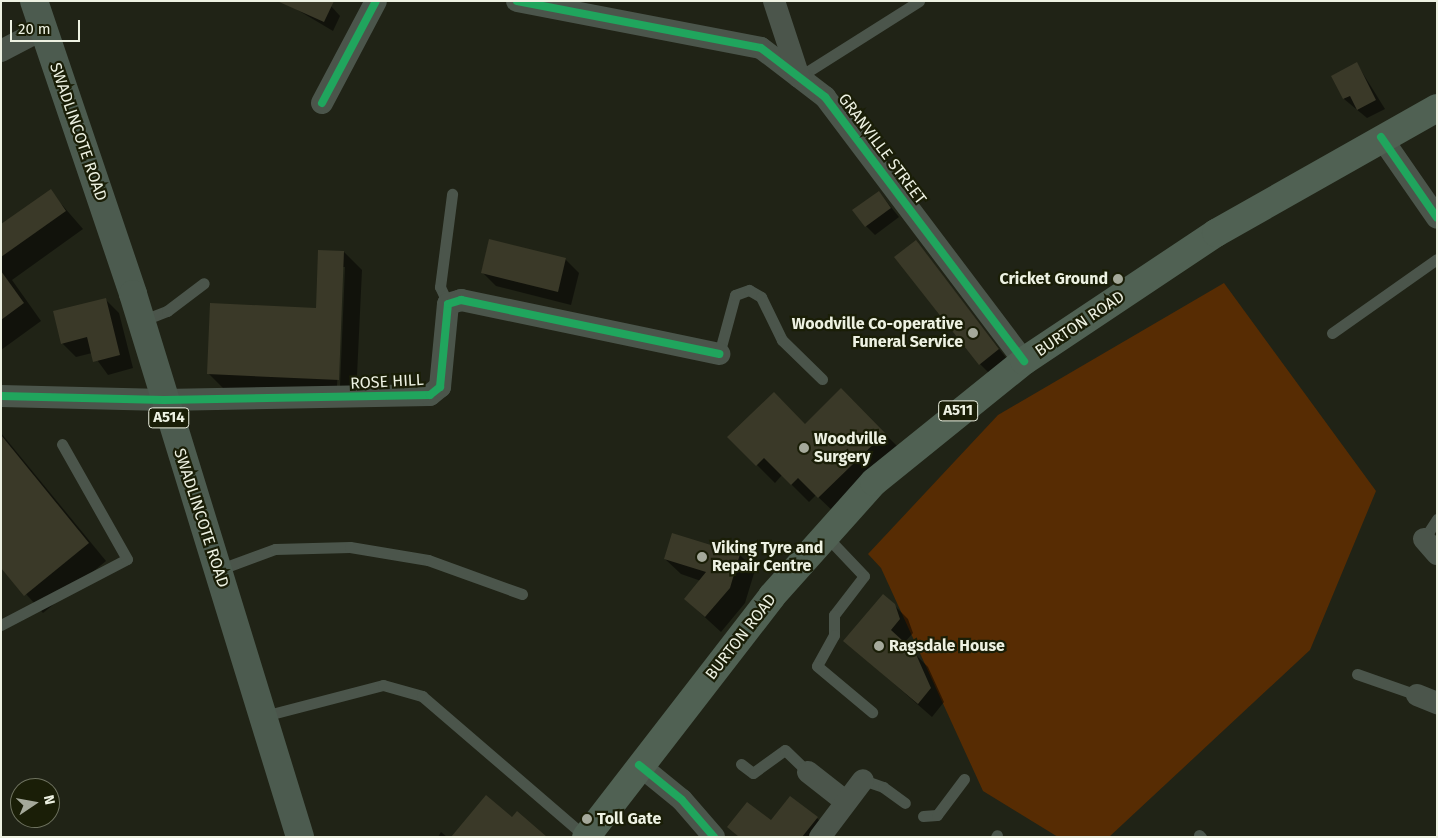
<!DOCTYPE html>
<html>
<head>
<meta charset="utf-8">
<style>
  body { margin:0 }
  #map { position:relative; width:1438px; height:838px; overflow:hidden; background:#202316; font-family:"Fira Sans",sans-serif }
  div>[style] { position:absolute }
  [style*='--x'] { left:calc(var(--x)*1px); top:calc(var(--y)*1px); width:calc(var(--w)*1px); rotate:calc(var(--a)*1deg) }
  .green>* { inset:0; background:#572c03 }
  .shadow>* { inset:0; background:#0007 }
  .building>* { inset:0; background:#3a3928 }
  .lane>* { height:11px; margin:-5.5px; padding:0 5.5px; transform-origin:5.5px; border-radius:5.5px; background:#4b554b }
  .street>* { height:22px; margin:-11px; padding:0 11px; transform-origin:11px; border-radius:11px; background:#4b554b }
  .primary>* { height:28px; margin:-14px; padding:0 14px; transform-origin:14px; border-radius:14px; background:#4c5b4f }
  .highway>* { height:28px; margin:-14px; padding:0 14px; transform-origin:14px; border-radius:14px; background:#506153 }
  .cycleway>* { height:8px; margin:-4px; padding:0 4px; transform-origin:4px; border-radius:4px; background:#20a55d }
  .dots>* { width:14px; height:14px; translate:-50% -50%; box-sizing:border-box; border:2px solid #1a1e07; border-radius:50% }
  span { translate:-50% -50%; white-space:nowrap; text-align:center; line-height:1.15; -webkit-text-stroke:4.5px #1a1e07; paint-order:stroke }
  .shield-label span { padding:1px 4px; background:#1a1e07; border:1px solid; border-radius:4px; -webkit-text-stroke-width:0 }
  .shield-label { font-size:15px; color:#edf1e2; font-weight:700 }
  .street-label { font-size:16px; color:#edf1e2 }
  .poi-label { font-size:16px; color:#edf1e2; font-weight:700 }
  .right { translate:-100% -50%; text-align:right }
  .left { translate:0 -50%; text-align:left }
  .frame { position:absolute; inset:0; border:2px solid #edf1e2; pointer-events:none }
  .north { position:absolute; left:10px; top:778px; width:50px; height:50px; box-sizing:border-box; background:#1a1e07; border:1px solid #6e725f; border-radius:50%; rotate:78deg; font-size:14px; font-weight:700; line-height:20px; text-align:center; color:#edf1e2 }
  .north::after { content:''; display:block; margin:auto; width:18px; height:22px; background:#a5a99b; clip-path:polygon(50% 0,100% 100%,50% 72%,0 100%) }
  .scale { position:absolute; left:10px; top:20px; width:70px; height:22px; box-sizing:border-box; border:2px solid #edf1e2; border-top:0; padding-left:6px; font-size:15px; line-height:18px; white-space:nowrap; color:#edf1e2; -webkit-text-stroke:4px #1a1e07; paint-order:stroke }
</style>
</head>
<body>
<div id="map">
  <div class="green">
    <div style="clip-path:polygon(1224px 283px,1376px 491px,1310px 650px,1109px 837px,1058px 837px,983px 791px,881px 568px,868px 554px,998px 415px)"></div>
  </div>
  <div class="shadow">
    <div style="clip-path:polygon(331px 6px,340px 16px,333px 31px,296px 9px)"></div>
    <div style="clip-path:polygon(1357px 64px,1385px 109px,1367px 118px,1344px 99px,1332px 76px)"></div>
    <div style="clip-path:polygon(50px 191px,83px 229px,12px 280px,41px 321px,1px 350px,1px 225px)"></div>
    <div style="clip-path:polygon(879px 192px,899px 217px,875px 235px,866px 226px)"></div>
    <div style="clip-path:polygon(916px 242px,1007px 359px,989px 373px,980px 364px)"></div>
    <div style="clip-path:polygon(evenodd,344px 252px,362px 270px,356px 397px,226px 391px,208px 373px,317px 309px,344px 252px,342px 267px,345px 267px,340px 386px,337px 386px,342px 267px)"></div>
    <div style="clip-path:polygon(565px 259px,579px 273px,571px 305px,496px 286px,482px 272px)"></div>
    <div style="clip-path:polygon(105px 299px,119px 313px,133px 368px,108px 375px,92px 353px,76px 357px,62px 343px)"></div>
    <div style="clip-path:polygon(841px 390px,902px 451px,837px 515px,816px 495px,809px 502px,782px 475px,775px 483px,729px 437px,805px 425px)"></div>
    <div style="clip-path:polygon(1px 433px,106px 561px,43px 613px,1px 566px)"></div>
    <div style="clip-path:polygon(740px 555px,755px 570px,745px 603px,721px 632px,685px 599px,701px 581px,681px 574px,665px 559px)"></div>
    <div style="clip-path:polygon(894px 605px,908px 619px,913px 633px,904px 643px,928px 667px,944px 702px,932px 717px,845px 641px)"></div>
    <div style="clip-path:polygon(817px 818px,830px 832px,826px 837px,739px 837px,729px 827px)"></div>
    <div style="clip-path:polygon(441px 832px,447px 837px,438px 837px)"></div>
  </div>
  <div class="building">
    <div style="clip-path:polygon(277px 1px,334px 1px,324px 22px)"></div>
    <div style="clip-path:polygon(1357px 62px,1376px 100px,1357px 110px,1350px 96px,1343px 99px,1331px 76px)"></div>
    <div style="clip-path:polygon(51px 189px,66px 211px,1px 257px,1px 224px)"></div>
    <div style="clip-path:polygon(879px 191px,891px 208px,865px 227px,852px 210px)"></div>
    <div style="clip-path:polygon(489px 239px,566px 258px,558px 292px,481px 273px)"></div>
    <div style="clip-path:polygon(916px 240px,999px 349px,979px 365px,894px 257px)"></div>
    <div style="clip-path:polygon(318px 250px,344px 251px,339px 380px,207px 374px,210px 303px,316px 308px)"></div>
    <div style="clip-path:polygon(1px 271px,24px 303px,1px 320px)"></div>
    <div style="clip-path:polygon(106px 298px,120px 355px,93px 362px,87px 337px,61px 344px,53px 311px)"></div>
    <div style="clip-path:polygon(841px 388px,885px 433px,818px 498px,798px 478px,791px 485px,764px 458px,756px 466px,727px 437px,774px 392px,805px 424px)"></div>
    <div style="clip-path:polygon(1px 435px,89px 543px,24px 596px,1px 568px)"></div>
    <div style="clip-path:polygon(672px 533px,740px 554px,730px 588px,705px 617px,684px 599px,706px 572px,664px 559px)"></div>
    <div style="clip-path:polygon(883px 594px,895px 604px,900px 619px,891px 630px,915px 652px,931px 688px,918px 704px,843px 641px)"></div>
    <div style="clip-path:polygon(486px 795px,512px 817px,517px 811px,547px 837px,451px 837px)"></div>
    <div style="clip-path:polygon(790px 796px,818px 817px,802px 837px,739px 837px,727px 827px,747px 802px,771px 820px)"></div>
  </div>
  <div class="lane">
    <div style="--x:799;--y:77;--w:142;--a:-32.3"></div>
    <div style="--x:448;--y:304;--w:19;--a:-115"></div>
    <div style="--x:440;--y:287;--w:94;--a:-82.6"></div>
    <div style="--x:141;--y:321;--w:28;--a:-21"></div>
    <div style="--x:167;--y:311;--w:46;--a:-37.1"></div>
    <div style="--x:1332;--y:333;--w:128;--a:-35.2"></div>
    <div style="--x:719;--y:354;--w:61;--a:-74.8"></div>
    <div style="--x:735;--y:295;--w:15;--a:-20"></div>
    <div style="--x:749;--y:290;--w:14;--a:30"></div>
    <div style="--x:761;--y:297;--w:48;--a:64"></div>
    <div style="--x:782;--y:340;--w:56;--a:44.3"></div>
    <div style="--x:826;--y:536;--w:55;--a:46.5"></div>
    <div style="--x:864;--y:576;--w:49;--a:127.6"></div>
    <div style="--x:834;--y:615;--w:20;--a:90"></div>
    <div style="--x:834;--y:635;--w:35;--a:119"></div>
    <div style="--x:817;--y:666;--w:72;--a:39.9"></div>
    <div style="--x:1424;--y:539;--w:24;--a:-57"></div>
    <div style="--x:218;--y:570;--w:61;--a:-20.2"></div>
    <div style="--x:275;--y:549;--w:75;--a:-1.5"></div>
    <div style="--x:350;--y:547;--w:79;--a:9.5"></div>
    <div style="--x:428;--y:560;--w:100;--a:19.9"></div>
    <div style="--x:1;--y:625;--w:142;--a:-27.6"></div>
    <div style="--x:127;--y:559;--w:132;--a:-119.5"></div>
    <div style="--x:1357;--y:674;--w:64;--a:19.3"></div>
    <div style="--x:264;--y:716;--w:123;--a:-14.6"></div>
    <div style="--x:383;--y:685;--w:41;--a:15.8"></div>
    <div style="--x:422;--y:696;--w:216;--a:40.7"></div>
    <div style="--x:741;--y:764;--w:15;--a:37"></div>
    <div style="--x:753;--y:773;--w:39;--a:-36"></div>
    <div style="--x:785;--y:750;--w:32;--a:44"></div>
    <div style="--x:863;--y:780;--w:21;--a:19"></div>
    <div style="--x:883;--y:787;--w:27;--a:36"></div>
    <div style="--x:923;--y:816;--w:14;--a:-4"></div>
    <div style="--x:937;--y:815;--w:45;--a:-53.1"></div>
    <div style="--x:1199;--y:835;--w:3;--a:45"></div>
    <div style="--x:996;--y:837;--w:2;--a:-63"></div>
  </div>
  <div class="street">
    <div style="--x:517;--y:1;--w:248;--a:10.9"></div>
    <div style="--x:761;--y:48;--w:81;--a:37.4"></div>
    <div style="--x:825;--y:97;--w:331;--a:53"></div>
    <div style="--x:774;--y:1;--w:80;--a:71.8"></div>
    <div style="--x:1;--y:51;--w:47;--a:-27.6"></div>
    <div style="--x:322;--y:103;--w:115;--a:-62.1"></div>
    <div style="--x:1381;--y:137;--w:98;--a:55.3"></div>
    <div style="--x:1;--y:396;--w:163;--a:1.4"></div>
    <div style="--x:164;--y:400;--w:266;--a:-1.1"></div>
    <div style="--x:430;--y:395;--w:13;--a:-39"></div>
    <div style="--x:440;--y:387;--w:83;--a:-84.5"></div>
    <div style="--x:448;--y:304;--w:14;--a:-17"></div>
    <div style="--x:461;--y:300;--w:264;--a:11.8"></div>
    <div style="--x:1424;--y:539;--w:20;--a:49"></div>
    <div style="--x:1417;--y:695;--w:22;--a:22"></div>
    <div style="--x:639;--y:765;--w:55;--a:39.1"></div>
    <div style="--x:682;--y:800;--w:49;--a:49.1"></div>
    <div style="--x:808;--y:772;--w:47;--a:38.1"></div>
    <div style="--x:820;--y:837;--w:71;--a:-53"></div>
  </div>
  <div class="primary">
    <div style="--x:34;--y:1;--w:309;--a:71.3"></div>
    <div style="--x:133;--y:294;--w:568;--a:72.9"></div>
  </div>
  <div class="highway">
    <div style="--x:586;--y:837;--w:304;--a:-52.3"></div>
    <div style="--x:772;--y:596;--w:153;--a:-48.2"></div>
    <div style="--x:874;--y:482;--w:193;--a:-38.9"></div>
    <div style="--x:1024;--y:361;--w:231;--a:-33.7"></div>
    <div style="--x:1216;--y:233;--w:254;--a:-29.5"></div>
  </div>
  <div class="cycleway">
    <div style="--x:517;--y:1;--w:248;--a:10.9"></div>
    <div style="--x:761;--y:48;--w:81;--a:37.4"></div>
    <div style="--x:825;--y:97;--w:331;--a:53"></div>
    <div style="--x:322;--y:103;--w:115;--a:-62.1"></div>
    <div style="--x:1381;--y:137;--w:98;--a:55.3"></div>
    <div style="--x:1;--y:396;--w:163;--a:1.4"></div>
    <div style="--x:164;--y:400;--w:266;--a:-1.1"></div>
    <div style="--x:430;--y:395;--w:13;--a:-39"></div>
    <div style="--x:440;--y:387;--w:83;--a:-84.5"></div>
    <div style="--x:448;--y:304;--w:14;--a:-17"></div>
    <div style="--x:461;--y:300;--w:264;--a:11.8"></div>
    <div style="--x:639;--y:765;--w:55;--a:39.1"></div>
    <div style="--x:682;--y:800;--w:49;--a:49.1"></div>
  </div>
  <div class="dots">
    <div style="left:1118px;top:279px;background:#a5a99b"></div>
    <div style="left:973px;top:333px;background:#a5a99b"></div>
    <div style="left:804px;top:448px;background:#a5a99b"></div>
    <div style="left:702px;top:557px;background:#a5a99b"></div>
    <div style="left:879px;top:646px;background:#a5a99b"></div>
    <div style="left:587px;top:819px;background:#a5a99b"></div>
  </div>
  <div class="shield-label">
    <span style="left:958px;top:411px">A511</span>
    <span style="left:169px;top:418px">A514</span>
  </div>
  <div class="street-label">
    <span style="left:78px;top:132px;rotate:71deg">SWADLINCOTE ROAD</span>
    <span style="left:882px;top:149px;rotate:53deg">GRANVILLE STREET</span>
    <span style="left:1080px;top:324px;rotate:-34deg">BURTON ROAD</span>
    <span style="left:387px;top:382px;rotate:-3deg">ROSE HILL</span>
    <span style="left:201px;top:518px;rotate:72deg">SWADLINCOTE ROAD</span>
    <span style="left:741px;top:637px;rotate:-52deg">BURTON ROAD</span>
  </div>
  <div class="poi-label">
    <span class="right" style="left:1108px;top:279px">Cricket Ground</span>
    <span class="right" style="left:963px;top:333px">Woodville Co-operative<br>Funeral Service</span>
    <span class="left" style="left:814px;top:448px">Woodville<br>Surgery</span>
    <span class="left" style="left:712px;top:557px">Viking Tyre and<br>Repair Centre</span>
    <span class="left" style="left:889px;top:646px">Ragsdale House</span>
    <span class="left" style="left:597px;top:819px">Toll Gate</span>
  </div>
  <div class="frame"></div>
  <div class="north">N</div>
  <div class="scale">20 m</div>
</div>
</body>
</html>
